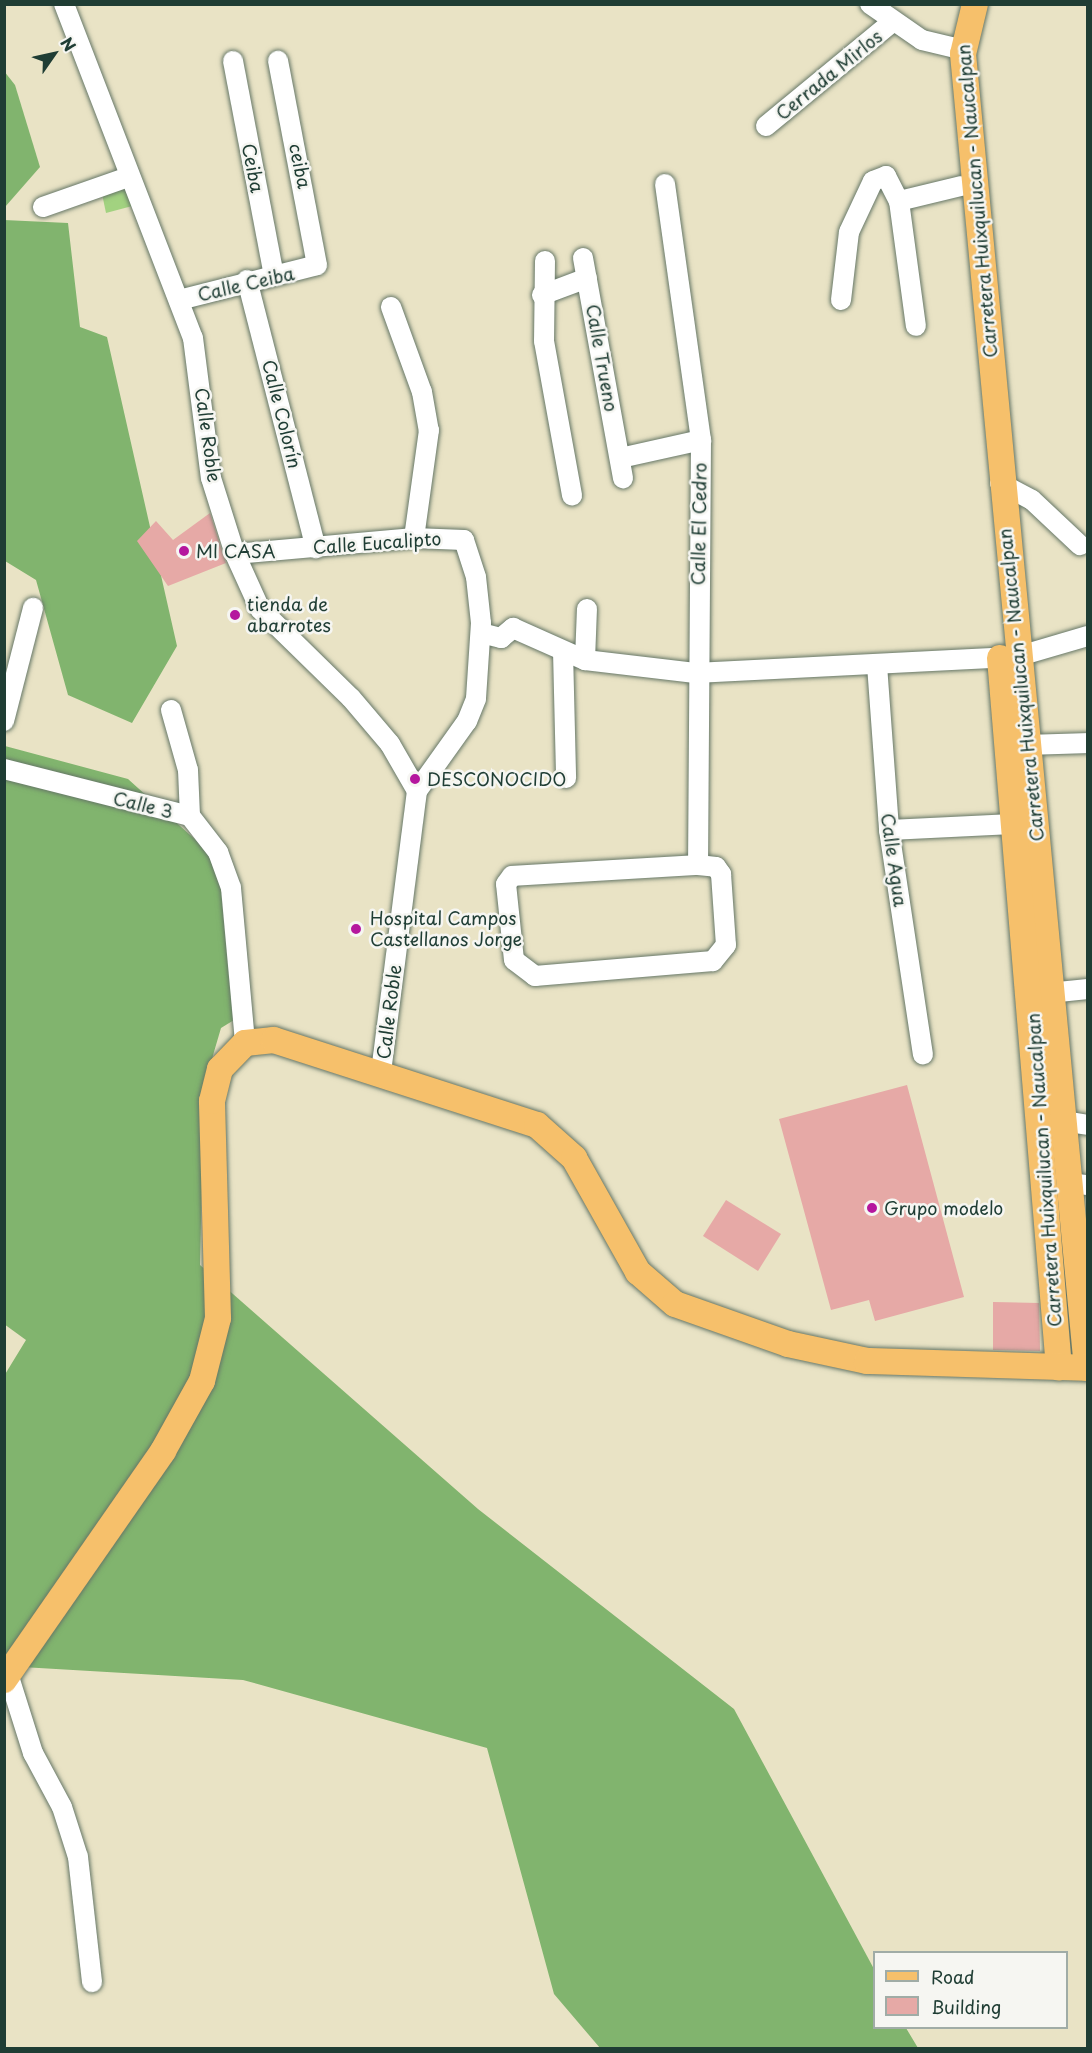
<!DOCTYPE html>
<html>
<head>
<meta charset="utf-8">
<style>
  body { margin:0 }
  #map { position:relative; width:1092px; height:2053px; overflow:hidden; background:#e9e3c5; font-family:"Playpen Sans",sans-serif }
  div>[style] { position:absolute }
  [style*='--x'] { left:calc(var(--x)*1px); top:calc(var(--y)*1px); width:calc(var(--w)*1px); rotate:calc(var(--a)*1deg) }
  .green>* { inset:0; background:#a2d280 }
  .forest>* { inset:0; background:#81b46e }
  .building>* { inset:0; background:#e6a9a6 }
  .roads { filter:drop-shadow(0 0 2px #667767) drop-shadow(0 0 2px #667767) }
  .minor>* { height:20px; margin:-10px; padding:0 10px; transform-origin:10px; border-radius:10px; background:#fff }
  .major>* { height:26px; margin:-13px; padding:0 13px; transform-origin:13px; border-radius:13px; background:#f6c06b }
  .dots>* { width:16px; height:16px; translate:-50% -50%; box-sizing:border-box; border:3px solid #f6f6f2; border-radius:50% }
  span { translate:-50% -50%; white-space:nowrap; text-align:center; line-height:1.15; -webkit-text-stroke:5px #f6f6f2; paint-order:stroke }
  .street-label { font-size:18px; color:#1f3d34 }
  .poi-label { font-size:18px; color:#1f3d34 }
  .left { translate:0 -50%; text-align:left }
  .frame { position:absolute; inset:0; border:6px solid #1f3d34; pointer-events:none }
  .legend { position:absolute; left:873px; top:1951px; width:195px; height:78px; box-sizing:border-box; background:#f6f6f2; border:2px solid #a0aca6; margin:0; padding:8px 10px; list-style:none; font-size:18px; color:#1f3d34 }
  .legend li { display:flex; align-items:center; gap:12px; height:30px }
  .legend b { width:30px; border:2px solid #a0aca6 }
  .north { position:absolute; left:24px; top:24px; width:60px; height:60px; -webkit-text-stroke:4px #f6f6f2; paint-order:stroke; rotate:56deg; font-size:16px; font-weight:700; line-height:24px; text-align:center; color:#1f3d34 }
  .north::after { content:''; display:block; margin:auto; width:21px; height:27px; background:#1f3d34; clip-path:polygon(50% 0,100% 100%,50% 72%,0 100%) }
</style>
</head>
<body>
<div id="map">
  <div class="green">
    <div style="clip-path:polygon(127px 180px,136px 205px,106px 213px,101px 189px)"></div>
  </div>
  <div class="forest">
    <div style="clip-path:polygon(4px 71px,15px 85px,40px 167px,5px 207px)"></div>
    <div style="clip-path:polygon(4px 220px,68px 223px,80px 327px,107px 337px,177px 646px,132px 723px,68px 695px,36px 580px,5px 561px)"></div>
    <div style="clip-path:polygon(5px 746px,128px 779px,220px 862px,247px 1012px,221px 1028px,204px 1086px,200px 1265px,478px 1509px,734px 1709px,874px 1969px,874px 2028px,906px 2028px,918px 2048px,600px 2048px,554px 1994px,487px 1748px,243px 1680px,5px 1666px,4px 1376px,26px 1340px,4px 1324px)"></div>
  </div>
  <div class="building">
    <div style="clip-path:polygon(210px 513px,226px 563px,168px 586px,137px 541px,156px 521px,173px 540px)"></div>
    <div style="clip-path:polygon(907px 1085px,964px 1297px,875px 1321px,869px 1300px,831px 1310px,779px 1119px)"></div>
    <div style="clip-path:polygon(726px 1200px,781px 1234px,758px 1271px,703px 1236px)"></div>
    <div style="clip-path:polygon(993px 1302px,1039px 1303px,1040px 1351px,993px 1350px)"></div>
  </div>
  <div class="roads">
    <div class="minor">
      <div style="--x:64;--y:4;--w:358;--a:68.9"></div>
      <div style="--x:193;--y:338;--w:141;--a:82.7"></div>
      <div style="--x:211;--y:478;--w:80;--a:72.5"></div>
      <div style="--x:235;--y:554;--w:60;--a:65.6"></div>
      <div style="--x:260;--y:609;--w:127;--a:44.4"></div>
      <div style="--x:351;--y:698;--w:60;--a:49.7"></div>
      <div style="--x:390;--y:744;--w:54;--a:60.1"></div>
      <div style="--x:417;--y:791;--w:282;--a:97.3"></div>
      <div style="--x:870;--y:4;--w:63;--a:34.7"></div>
      <div style="--x:922;--y:40;--w:43;--a:13.4"></div>
      <div style="--x:233;--y:61;--w:218;--a:79.2"></div>
      <div style="--x:766;--y:126;--w:162;--a:-39.5"></div>
      <div style="--x:665;--y:184;--w:259;--a:82"></div>
      <div style="--x:701;--y:440;--w:425;--a:90.4"></div>
      <div style="--x:899;--y:201;--w:64;--a:-13.6"></div>
      <div style="--x:43;--y:207;--w:90;--a:-19.4"></div>
      <div style="--x:583;--y:258;--w:224;--a:79.7"></div>
      <div style="--x:545;--y:261;--w:80;--a:90.7"></div>
      <div style="--x:544;--y:341;--w:157;--a:79.7"></div>
      <div style="--x:247;--y:280;--w:277;--a:75.6"></div>
      <div style="--x:542;--y:295;--w:48;--a:-20.7"></div>
      <div style="--x:179;--y:300;--w:142;--a:-14.2"></div>
      <div style="--x:317;--y:265;--w:208;--a:-100.8"></div>
      <div style="--x:841;--y:300;--w:68;--a:-83.3"></div>
      <div style="--x:849;--y:232;--w:56;--a:-64.8"></div>
      <div style="--x:873;--y:181;--w:14;--a:-21"></div>
      <div style="--x:886;--y:176;--w:28;--a:63"></div>
      <div style="--x:899;--y:201;--w:126;--a:82.3"></div>
      <div style="--x:391;--y:307;--w:90;--a:70"></div>
      <div style="--x:422;--y:392;--w:39;--a:80"></div>
      <div style="--x:429;--y:430;--w:109;--a:97.9"></div>
      <div style="--x:620;--y:458;--w:83;--a:-12.5"></div>
      <div style="--x:1000;--y:483;--w:36;--a:28"></div>
      <div style="--x:1032;--y:500;--w:66;--a:43.2"></div>
      <div style="--x:235;--y:554;--w:180;--a:-5.1"></div>
      <div style="--x:414;--y:538;--w:50;--a:2.3"></div>
      <div style="--x:464;--y:540;--w:39;--a:72"></div>
      <div style="--x:476;--y:577;--w:46;--a:83.8"></div>
      <div style="--x:481;--y:623;--w:76;--a:93.8"></div>
      <div style="--x:476;--y:699;--w:24;--a:112"></div>
      <div style="--x:467;--y:721;--w:86;--a:125.5"></div>
      <div style="--x:481;--y:633;--w:21;--a:14"></div>
      <div style="--x:501;--y:638;--w:16;--a:-40"></div>
      <div style="--x:513;--y:628;--w:79;--a:24"></div>
      <div style="--x:585;--y:660;--w:111;--a:6.7"></div>
      <div style="--x:695;--y:673;--w:321;--a:-2.9"></div>
      <div style="--x:1016;--y:657;--w:75;--a:-16.3"></div>
      <div style="--x:563;--y:651;--w:127;--a:88.6"></div>
      <div style="--x:585;--y:660;--w:51;--a:-87.8"></div>
      <div style="--x:877;--y:665;--w:165;--a:85.8"></div>
      <div style="--x:889;--y:830;--w:227;--a:81.4"></div>
      <div style="--x:171;--y:710;--w:62;--a:74.2"></div>
      <div style="--x:188;--y:770;--w:46;--a:87.5"></div>
      <div style="--x:4;--y:721;--w:117;--a:-75.6"></div>
      <div style="--x:1028;--y:745;--w:60;--a:-1.9"></div>
      <div style="--x:4;--y:769;--w:192;--a:14.2"></div>
      <div style="--x:190;--y:816;--w:46;--a:52.1"></div>
      <div style="--x:218;--y:852;--w:38;--a:70"></div>
      <div style="--x:231;--y:888;--w:156;--a:84.8"></div>
      <div style="--x:889;--y:830;--w:124;--a:-2.8"></div>
      <div style="--x:698;--y:865;--w:18;--a:6"></div>
      <div style="--x:716;--y:867;--w:9;--a:54"></div>
      <div style="--x:721;--y:874;--w:71;--a:86"></div>
      <div style="--x:726;--y:945;--w:21;--a:129"></div>
      <div style="--x:713;--y:961;--w:179;--a:175.2"></div>
      <div style="--x:535;--y:976;--w:26;--a:-143"></div>
      <div style="--x:514;--y:960;--w:76;--a:-96"></div>
      <div style="--x:506;--y:884;--w:10;--a:-53"></div>
      <div style="--x:512;--y:876;--w:186;--a:-3.4"></div>
      <div style="--x:1039;--y:994;--w:49;--a:-5.8"></div>
      <div style="--x:1063;--y:1121;--w:25;--a:9"></div>
      <div style="--x:1068;--y:1183;--w:20;--a:6"></div>
      <div style="--x:9;--y:1677;--w:80;--a:72.5"></div>
      <div style="--x:33;--y:1753;--w:61;--a:61.8"></div>
      <div style="--x:62;--y:1807;--w:52;--a:72.3"></div>
      <div style="--x:78;--y:1857;--w:126;--a:83.6"></div>
    </div>
    <div class="major">
      <div style="--x:975;--y:4;--w:51;--a:103.5"></div>
      <div style="--x:963;--y:54;--w:1320;--a:84.61"></div>
      <div style="--x:1000;--y:658;--w:712;--a:85.25"></div>
      <div style="--x:4;--y:1680;--w:279;--a:-55.2"></div>
      <div style="--x:163;--y:1451;--w:80;--a:-60.9"></div>
      <div style="--x:202;--y:1381;--w:65;--a:-75.7"></div>
      <div style="--x:218;--y:1318;--w:217;--a:-91.6"></div>
      <div style="--x:212;--y:1101;--w:33;--a:-76"></div>
      <div style="--x:220;--y:1069;--w:36;--a:-46"></div>
      <div style="--x:245;--y:1043;--w:29;--a:-6"></div>
      <div style="--x:274;--y:1040;--w:276;--a:17.9"></div>
      <div style="--x:537;--y:1125;--w:50;--a:41.7"></div>
      <div style="--x:574;--y:1158;--w:131;--a:60.7"></div>
      <div style="--x:638;--y:1272;--w:49;--a:40.9"></div>
      <div style="--x:675;--y:1304;--w:120;--a:19.5"></div>
      <div style="--x:788;--y:1344;--w:81;--a:12.1"></div>
      <div style="--x:867;--y:1361;--w:221;--a:1.8"></div>
    </div>
  </div>
  <div class="dots">
    <div style="left:184px;top:551px;background:#b5179e"></div>
    <div style="left:235px;top:615px;background:#b5179e"></div>
    <div style="left:415px;top:779px;background:#b5179e"></div>
    <div style="left:356px;top:929px;background:#b5179e"></div>
    <div style="left:872px;top:1208px;background:#b5179e"></div>
  </div>
  <div class="street-label">
    <span style="left:829px;top:75px;rotate:-39deg">Cerrada Mirlos</span>
    <span style="left:300px;top:166px;rotate:78deg">ceiba</span>
    <span style="left:253px;top:168px;rotate:79deg">Ceiba</span>
    <span style="left:977px;top:201px;rotate:-95deg">Carretera Huixquilucan - Naucalpan</span>
    <span style="left:246px;top:284px;rotate:-13deg">Calle Ceiba</span>
    <span style="left:602px;top:358px;rotate:80deg">Calle Trueno</span>
    <span style="left:282px;top:414px;rotate:76deg">Calle Colorín</span>
    <span style="left:208px;top:435px;rotate:82deg">Calle Roble</span>
    <span style="left:699px;top:524px;rotate:-89deg">Calle El Cedro</span>
    <span style="left:377px;top:543px;rotate:-4deg">Calle Eucalipto</span>
    <span style="left:1021px;top:685px;rotate:-96deg">Carretera Huixquilucan - Naucalpan</span>
    <span style="left:143px;top:805px;rotate:14deg">Calle 3</span>
    <span style="left:894px;top:860px;rotate:82deg">Calle Agua</span>
    <span style="left:389px;top:1012px;rotate:-83deg">Calle Roble</span>
    <span style="left:1044px;top:1170px;rotate:-94deg">Carretera Huixquilucan - Naucalpan</span>
  </div>
  <div class="poi-label">
    <span class="left" style="left:196px;top:551px">MI CASA</span>
    <span class="left" style="left:247px;top:615px">tienda de<br>abarrotes</span>
    <span class="left" style="left:427px;top:779px">DESCONOCIDO</span>
    <span class="left" style="left:370px;top:929px">Hospital Campos<br>Castellanos Jorge</span>
    <span class="left" style="left:884px;top:1208px">Grupo modelo</span>
  </div>
  <div class="frame"></div>
  <ul class="legend">
  <li><b style="height:8px;background:#f6c06b"></b>Road</li>
  <li><b style="height:16px;background:#e6a9a6"></b>Building</li>
  </ul>
  <div class="north">N</div>
</div>
</body>
</html>
